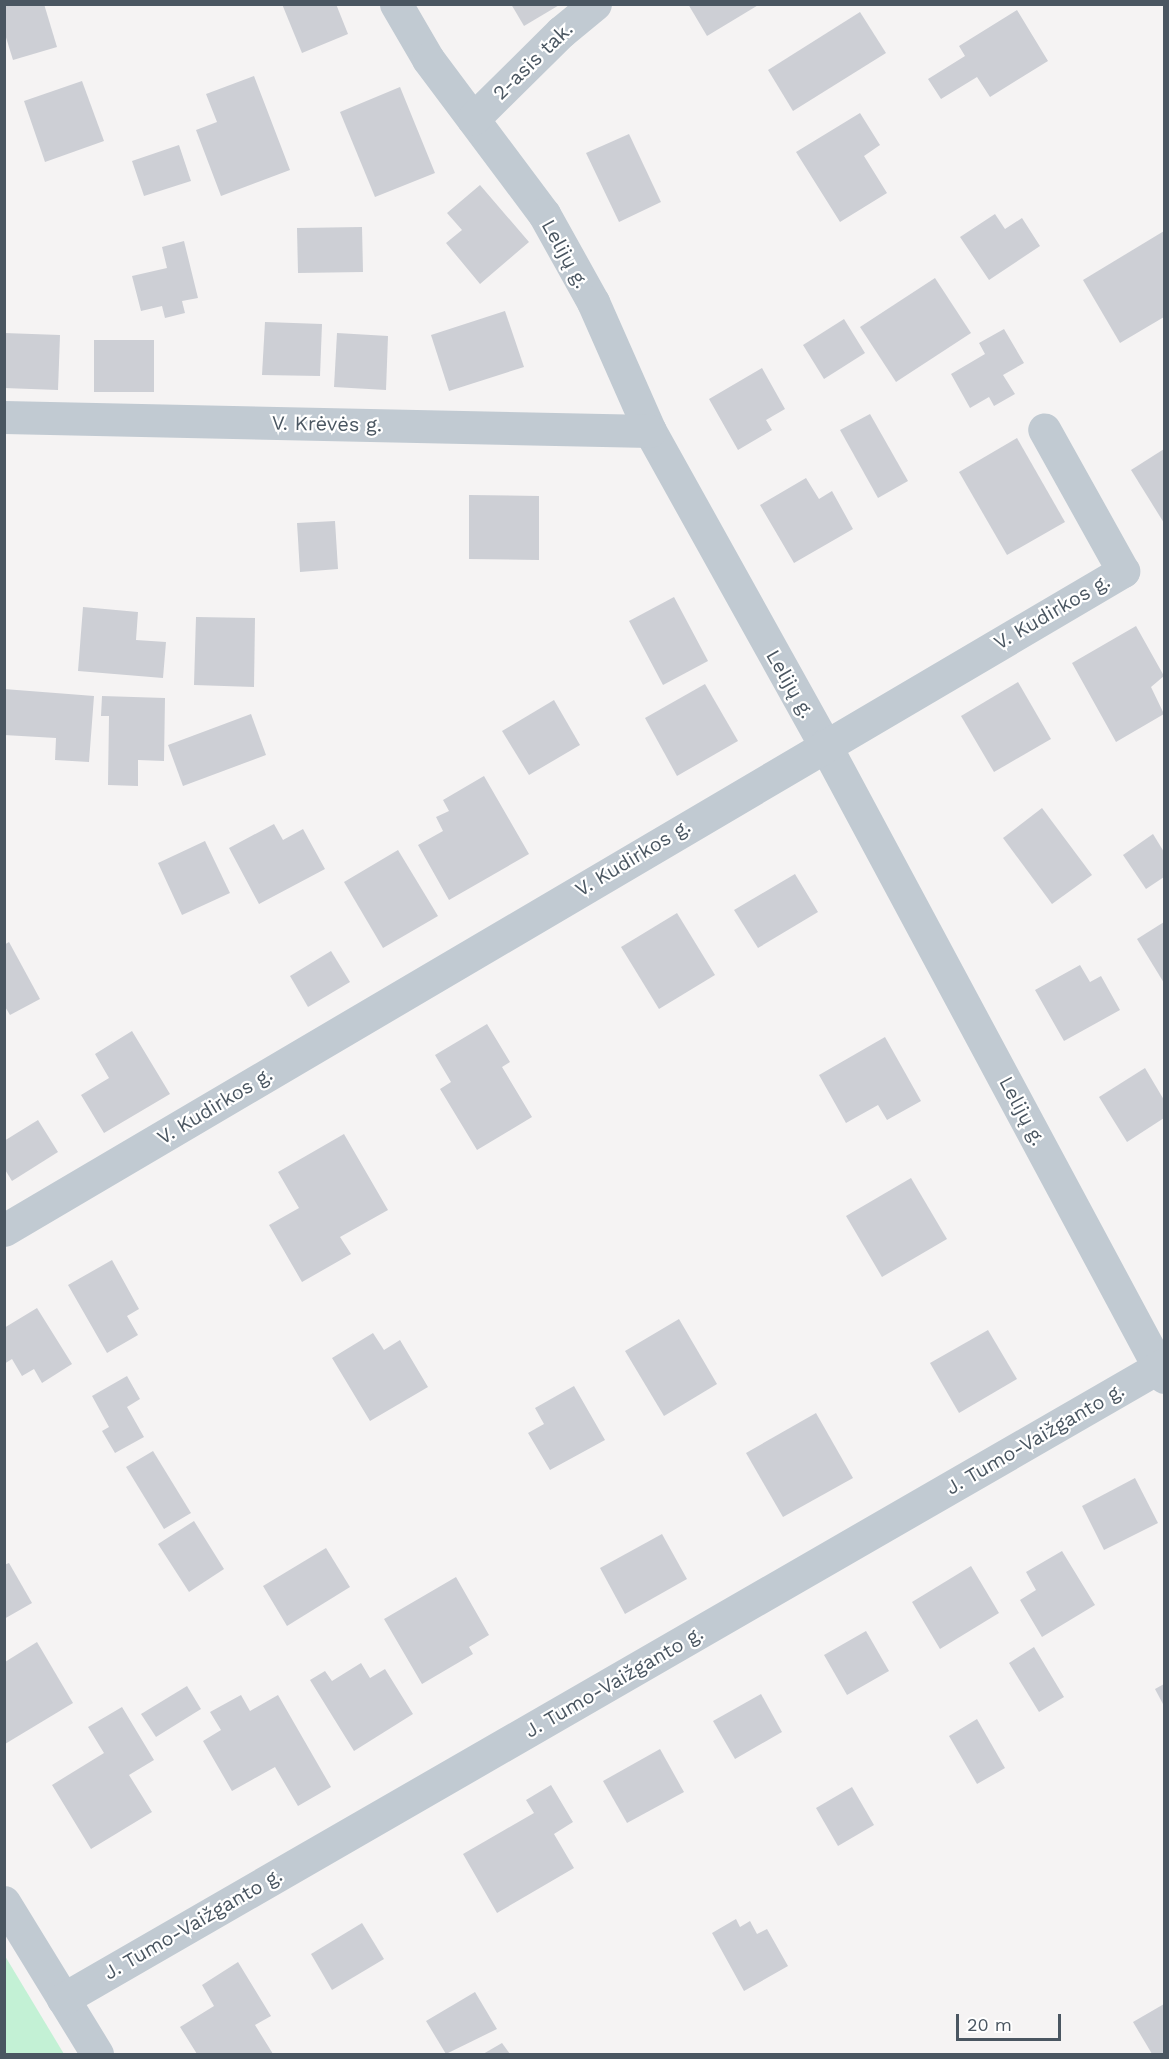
<!DOCTYPE html>
<html>
<head>
<meta charset="utf-8">
<style>
  body { margin:0 }
  #map { position:relative; width:1169px; height:2059px; overflow:hidden; background:#f5f3f3; font-family:"Work Sans",sans-serif }
  div>[style] { position:absolute }
  [style*='--x'] { left:calc(var(--x)*1px); top:calc(var(--y)*1px); width:calc(var(--w)*1px); rotate:calc(var(--a)*1deg) }
  .green>* { inset:0; background:#c3f1d5 }
  .building>* { inset:0; background:#cdcfd5 }
  .minor>* { height:33px; margin:-16.5px; padding:0 16.5px; transform-origin:16.5px; border-radius:16.5px; background:#c1cad2 }
  span { translate:-50% -50%; white-space:nowrap; text-align:center; line-height:1.15; -webkit-text-stroke:4.5px #fff; paint-order:stroke }
  .street-label { font-size:20px; color:#4a5661 }
  .frame { position:absolute; inset:0; border:6px solid #4a5661; pointer-events:none }
  .scale { position:absolute; left:956px; top:2014px; width:105px; height:27px; box-sizing:border-box; border:3px solid #4a5661; border-top:0; padding-left:8px; font-size:18px; line-height:21px; white-space:nowrap; color:#4a5661; -webkit-text-stroke:4px #fff; paint-order:stroke }
</style>
</head>
<body>
<div id="map">
  <div class="green">
    <div style="clip-path:polygon(4px 1956px,5px 1956px,64px 2054px,5px 2054px)"></div>
  </div>
  <div class="building">
    <div style="clip-path:polygon(4px 4px,44px 4px,57px 47px,13px 60px,4px 31px)"></div>
    <div style="clip-path:polygon(282px 4px,336px 4px,348px 34px,302px 53px)"></div>
    <div style="clip-path:polygon(511px 4px,561px 4px,524px 26px)"></div>
    <div style="clip-path:polygon(688px 4px,760px 4px,707px 36px)"></div>
    <div style="clip-path:polygon(1017px 10px,1048px 61px,990px 97px,977px 77px,941px 99px,928px 79px,965px 56px,959px 46px)"></div>
    <div style="clip-path:polygon(860px 12px,886px 53px,793px 111px,768px 70px)"></div>
    <div style="clip-path:polygon(254px 76px,290px 170px,221px 196px,196px 130px,217px 122px,206px 94px)"></div>
    <div style="clip-path:polygon(82px 81px,104px 141px,45px 162px,24px 101px)"></div>
    <div style="clip-path:polygon(400px 87px,435px 173px,375px 197px,340px 112px)"></div>
    <div style="clip-path:polygon(860px 113px,880px 145px,864px 156px,887px 193px,840px 222px,796px 152px)"></div>
    <div style="clip-path:polygon(629px 134px,661px 202px,619px 222px,586px 153px)"></div>
    <div style="clip-path:polygon(179px 145px,191px 181px,144px 196px,132px 161px)"></div>
    <div style="clip-path:polygon(480px 185px,529px 242px,480px 284px,446px 243px,462px 230px,447px 213px)"></div>
    <div style="clip-path:polygon(995px 214px,1005px 229px,1022px 218px,1040px 246px,989px 280px,960px 237px)"></div>
    <div style="clip-path:polygon(362px 227px,363px 272px,298px 273px,297px 228px)"></div>
    <div style="clip-path:polygon(1164px 231px,1164px 317px,1120px 343px,1083px 280px)"></div>
    <div style="clip-path:polygon(184px 241px,198px 298px,182px 301px,185px 313px,165px 318px,162px 306px,141px 311px,132px 276px,167px 268px,162px 247px)"></div>
    <div style="clip-path:polygon(935px 278px,971px 333px,896px 382px,860px 327px)"></div>
    <div style="clip-path:polygon(505px 311px,524px 367px,449px 391px,431px 335px)"></div>
    <div style="clip-path:polygon(844px 319px,865px 353px,824px 379px,803px 345px)"></div>
    <div style="clip-path:polygon(265px 322px,322px 324px,320px 376px,262px 375px)"></div>
    <div style="clip-path:polygon(1004px 329px,1024px 363px,1003px 375px,1015px 394px,994px 406px,989px 397px,970px 408px,951px 374px,985px 354px,979px 343px)"></div>
    <div style="clip-path:polygon(4px 333px,60px 335px,58px 390px,4px 388px)"></div>
    <div style="clip-path:polygon(337px 333px,388px 336px,386px 390px,334px 387px)"></div>
    <div style="clip-path:polygon(94px 340px,154px 340px,154px 392px,94px 392px)"></div>
    <div style="clip-path:polygon(762px 368px,785px 409px,766px 420px,772px 430px,738px 450px,709px 399px)"></div>
    <div style="clip-path:polygon(870px 414px,908px 481px,878px 498px,840px 430px)"></div>
    <div style="clip-path:polygon(1017px 438px,1065px 522px,1007px 555px,959px 472px)"></div>
    <div style="clip-path:polygon(1164px 449px,1164px 523px,1131px 470px)"></div>
    <div style="clip-path:polygon(806px 478px,819px 499px,832px 491px,853px 529px,794px 563px,760px 505px)"></div>
    <div style="clip-path:polygon(469px 495px,539px 496px,539px 560px,469px 559px)"></div>
    <div style="clip-path:polygon(335px 521px,338px 569px,300px 572px,297px 523px)"></div>
    <div style="clip-path:polygon(674px 597px,708px 661px,663px 685px,629px 621px)"></div>
    <div style="clip-path:polygon(83px 607px,138px 612px,136px 640px,166px 642px,163px 678px,78px 671px)"></div>
    <div style="clip-path:polygon(196px 617px,255px 618px,254px 687px,194px 685px)"></div>
    <div style="clip-path:polygon(1136px 626px,1164px 676px,1151px 687px,1164px 714px,1116px 742px,1072px 663px)"></div>
    <div style="clip-path:polygon(1018px 682px,1051px 739px,994px 772px,961px 716px)"></div>
    <div style="clip-path:polygon(705px 684px,738px 741px,677px 776px,645px 718px)"></div>
    <div style="clip-path:polygon(4px 689px,94px 696px,89px 762px,55px 760px,56px 738px,4px 735px)"></div>
    <div style="clip-path:polygon(102px 696px,165px 698px,164px 761px,138px 760px,138px 786px,108px 785px,109px 716px,101px 716px)"></div>
    <div style="clip-path:polygon(554px 700px,580px 745px,529px 775px,502px 731px)"></div>
    <div style="clip-path:polygon(251px 714px,266px 755px,183px 786px,168px 745px)"></div>
    <div style="clip-path:polygon(484px 776px,529px 854px,449px 900px,418px 845px,443px 831px,436px 817px,449px 811px,443px 800px)"></div>
    <div style="clip-path:polygon(1042px 808px,1092px 875px,1052px 904px,1003px 838px)"></div>
    <div style="clip-path:polygon(274px 824px,283px 840px,303px 829px,325px 869px,259px 904px,229px 848px)"></div>
    <div style="clip-path:polygon(1153px 834px,1164px 852px,1164px 877px,1146px 889px,1123px 855px)"></div>
    <div style="clip-path:polygon(205px 841px,230px 893px,182px 915px,158px 863px)"></div>
    <div style="clip-path:polygon(398px 850px,438px 916px,383px 948px,344px 882px)"></div>
    <div style="clip-path:polygon(795px 874px,818px 912px,758px 948px,734px 910px)"></div>
    <div style="clip-path:polygon(677px 913px,715px 975px,659px 1009px,621px 947px)"></div>
    <div style="clip-path:polygon(1164px 922px,1164px 983px,1137px 939px)"></div>
    <div style="clip-path:polygon(9px 942px,40px 999px,10px 1015px,4px 1005px,4px 945px)"></div>
    <div style="clip-path:polygon(331px 951px,350px 982px,308px 1007px,290px 976px)"></div>
    <div style="clip-path:polygon(1080px 965px,1090px 982px,1101px 976px,1120px 1010px,1064px 1041px,1035px 990px)"></div>
    <div style="clip-path:polygon(487px 1024px,510px 1062px,502px 1067px,532px 1117px,477px 1150px,440px 1089px,451px 1082px,435px 1055px)"></div>
    <div style="clip-path:polygon(132px 1031px,170px 1094px,104px 1133px,81px 1095px,109px 1078px,95px 1054px)"></div>
    <div style="clip-path:polygon(885px 1037px,921px 1101px,887px 1120px,878px 1105px,846px 1123px,819px 1075px)"></div>
    <div style="clip-path:polygon(1145px 1068px,1164px 1100px,1164px 1118px,1127px 1142px,1099px 1097px)"></div>
    <div style="clip-path:polygon(38px 1120px,58px 1152px,12px 1181px,4px 1168px,4px 1141px)"></div>
    <div style="clip-path:polygon(344px 1134px,388px 1210px,340px 1237px,351px 1254px,302px 1282px,269px 1225px,299px 1208px,278px 1172px)"></div>
    <div style="clip-path:polygon(911px 1178px,947px 1239px,882px 1277px,846px 1216px)"></div>
    <div style="clip-path:polygon(112px 1260px,139px 1309px,127px 1316px,138px 1335px,107px 1353px,68px 1285px)"></div>
    <div style="clip-path:polygon(37px 1308px,72px 1364px,42px 1383px,34px 1369px,22px 1376px,12px 1359px,4px 1364px,4px 1328px)"></div>
    <div style="clip-path:polygon(679px 1319px,717px 1384px,664px 1416px,625px 1351px)"></div>
    <div style="clip-path:polygon(988px 1330px,1017px 1379px,959px 1413px,930px 1363px)"></div>
    <div style="clip-path:polygon(373px 1333px,384px 1350px,400px 1340px,428px 1387px,370px 1421px,332px 1358px)"></div>
    <div style="clip-path:polygon(127px 1376px,140px 1399px,127px 1407px,144px 1437px,115px 1453px,102px 1431px,109px 1427px,92px 1396px)"></div>
    <div style="clip-path:polygon(574px 1386px,605px 1440px,550px 1470px,528px 1433px,544px 1424px,535px 1408px)"></div>
    <div style="clip-path:polygon(816px 1413px,853px 1478px,783px 1517px,746px 1453px)"></div>
    <div style="clip-path:polygon(153px 1451px,191px 1513px,164px 1529px,126px 1467px)"></div>
    <div style="clip-path:polygon(1135px 1478px,1158px 1523px,1104px 1550px,1082px 1506px)"></div>
    <div style="clip-path:polygon(194px 1521px,224px 1569px,189px 1592px,158px 1544px)"></div>
    <div style="clip-path:polygon(662px 1534px,687px 1579px,625px 1614px,600px 1568px)"></div>
    <div style="clip-path:polygon(326px 1548px,350px 1587px,287px 1626px,263px 1586px)"></div>
    <div style="clip-path:polygon(1062px 1551px,1095px 1605px,1042px 1637px,1020px 1600px,1036px 1590px,1026px 1572px)"></div>
    <div style="clip-path:polygon(9px 1563px,32px 1603px,4px 1619px,4px 1565px)"></div>
    <div style="clip-path:polygon(971px 1566px,999px 1613px,940px 1649px,912px 1602px)"></div>
    <div style="clip-path:polygon(456px 1577px,489px 1635px,469px 1647px,473px 1654px,422px 1684px,384px 1619px)"></div>
    <div style="clip-path:polygon(866px 1631px,889px 1671px,847px 1695px,824px 1655px)"></div>
    <div style="clip-path:polygon(37px 1642px,73px 1703px,5px 1744px,5px 1662px)"></div>
    <div style="clip-path:polygon(1034px 1647px,1064px 1697px,1039px 1712px,1009px 1663px)"></div>
    <div style="clip-path:polygon(361px 1663px,370px 1678px,385px 1669px,413px 1714px,354px 1751px,310px 1680px,325px 1671px,332px 1681px)"></div>
    <div style="clip-path:polygon(1164px 1684px,1164px 1706px,1155px 1689px)"></div>
    <div style="clip-path:polygon(187px 1686px,201px 1709px,156px 1737px,141px 1714px)"></div>
    <div style="clip-path:polygon(761px 1694px,782px 1732px,735px 1759px,713px 1721px)"></div>
    <div style="clip-path:polygon(241px 1695px,250px 1711px,278px 1695px,331px 1787px,298px 1806px,275px 1767px,232px 1791px,203px 1741px,221px 1730px,210px 1712px)"></div>
    <div style="clip-path:polygon(122px 1707px,154px 1760px,129px 1775px,152px 1812px,91px 1849px,52px 1785px,104px 1753px,88px 1727px)"></div>
    <div style="clip-path:polygon(977px 1719px,1005px 1768px,977px 1784px,949px 1736px)"></div>
    <div style="clip-path:polygon(660px 1749px,684px 1792px,627px 1823px,603px 1781px)"></div>
    <div style="clip-path:polygon(551px 1785px,573px 1822px,554px 1834px,574px 1868px,497px 1913px,463px 1854px,534px 1813px,526px 1800px)"></div>
    <div style="clip-path:polygon(852px 1787px,874px 1825px,838px 1846px,816px 1808px)"></div>
    <div style="clip-path:polygon(736px 1919px,740px 1927px,750px 1921px,757px 1934px,767px 1929px,788px 1966px,744px 1991px,712px 1933px)"></div>
    <div style="clip-path:polygon(362px 1923px,384px 1959px,332px 1990px,311px 1954px)"></div>
    <div style="clip-path:polygon(238px 1962px,271px 2016px,255px 2025px,273px 2054px,197px 2054px,180px 2027px,214px 2006px,202px 1985px)"></div>
    <div style="clip-path:polygon(475px 1992px,497px 2029px,446px 2054px,426px 2021px)"></div>
    <div style="clip-path:polygon(1164px 2004px,1164px 2054px,1152px 2054px,1133px 2022px)"></div>
    <div style="clip-path:polygon(502px 2043px,510px 2054px,483px 2054px)"></div>
  </div>
  <div class="minor">
    <div style="--x:396;--y:4;--w:64;--a:59.8"></div>
    <div style="--x:428;--y:59;--w:194;--a:53.2"></div>
    <div style="--x:544;--y:214;--w:101;--a:60.9"></div>
    <div style="--x:593;--y:302;--w:141;--a:66.2"></div>
    <div style="--x:650;--y:431;--w:359;--a:60.9"></div>
    <div style="--x:825;--y:745;--w:717;--a:61.79"></div>
    <div style="--x:473;--y:119;--w:124;--a:-44.7"></div>
    <div style="--x:561;--y:32;--w:44;--a:-39.5"></div>
    <div style="--x:4;--y:417;--w:646;--a:1.24"></div>
    <div style="--x:4;--y:1230;--w:1299;--a:-30.49"></div>
    <div style="--x:1123;--y:571;--w:162;--a:-119.1"></div>
    <div style="--x:4;--y:1902;--w:178;--a:58.5"></div>
    <div style="--x:63;--y:1999;--w:1271;--a:-29.97"></div>
  </div>
  <div class="street-label">
    <span style="left:533px;top:61px;rotate:-44deg">2-asis tak.</span>
    <span style="left:565px;top:254px;rotate:61deg">Lelijų g.</span>
    <span style="left:327px;top:424px;rotate:1deg">V. Krėvės g.</span>
    <span style="left:1052px;top:612px;rotate:-30deg">V. Kudirkos g.</span>
    <span style="left:790px;top:684px;rotate:60deg">Lelijų g.</span>
    <span style="left:633px;top:858px;rotate:-31deg">V. Kudirkos g.</span>
    <span style="left:215px;top:1106px;rotate:-31deg">V. Kudirkos g.</span>
    <span style="left:1022px;top:1111px;rotate:62deg">Lelijų g.</span>
    <span style="left:1035px;top:1439px;rotate:-30deg">J. Tumo-Vaižganto g.</span>
    <span style="left:614px;top:1682px;rotate:-30deg">J. Tumo-Vaižganto g.</span>
    <span style="left:193px;top:1924px;rotate:-30deg">J. Tumo-Vaižganto g.</span>
  </div>
  <div class="frame"></div>
  <div class="scale">20 m</div>
</div>
</body>
</html>
